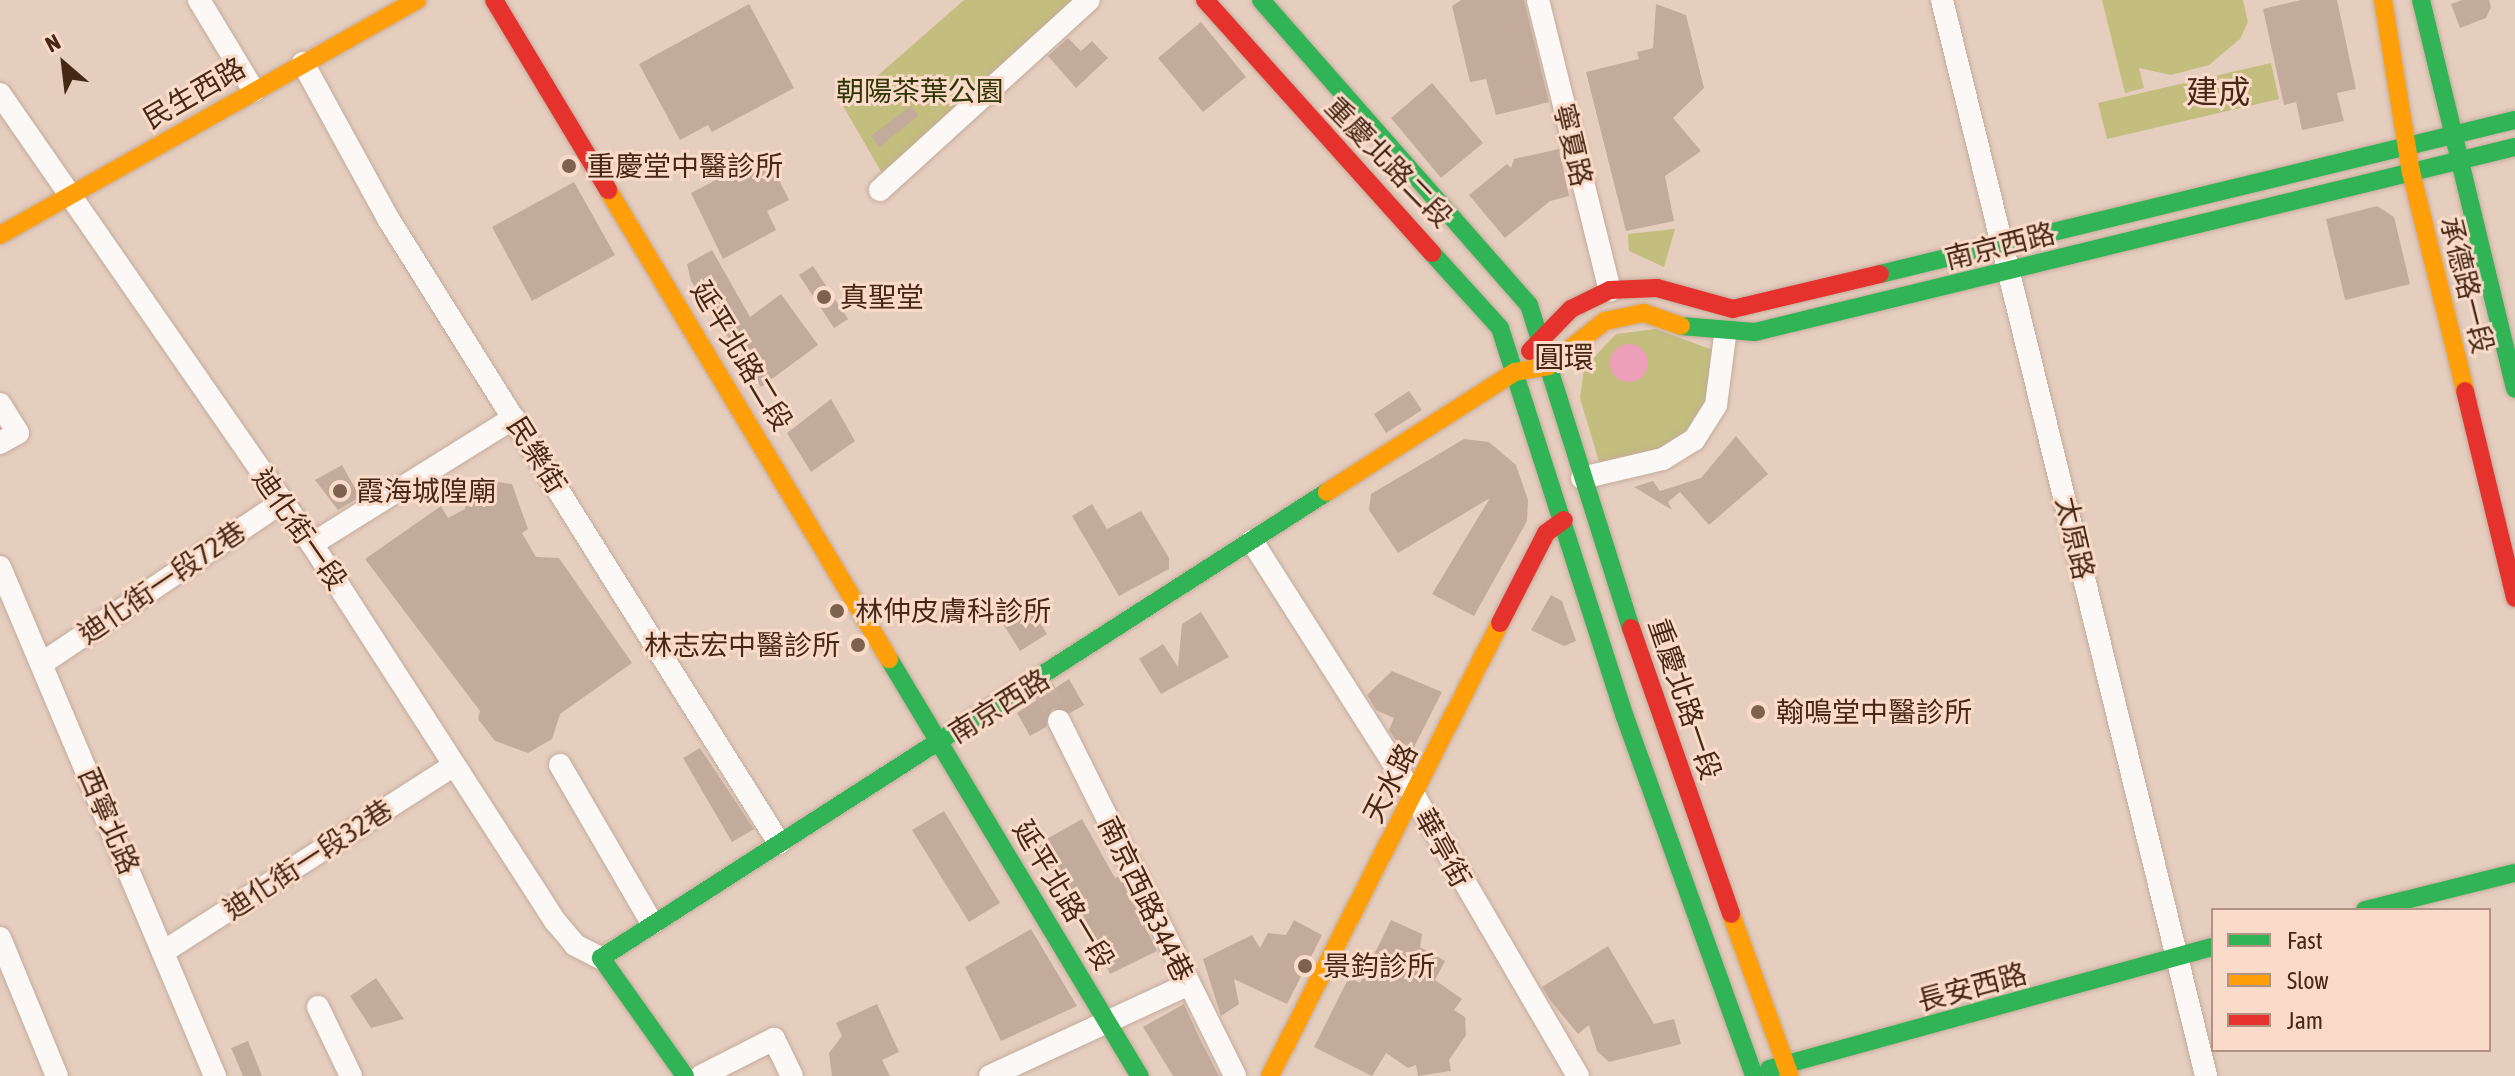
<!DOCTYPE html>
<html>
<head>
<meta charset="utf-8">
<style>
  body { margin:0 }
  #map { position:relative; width:2515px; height:1076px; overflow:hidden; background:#e6cebf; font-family:"Asap Condensed","Noto Sans TC",sans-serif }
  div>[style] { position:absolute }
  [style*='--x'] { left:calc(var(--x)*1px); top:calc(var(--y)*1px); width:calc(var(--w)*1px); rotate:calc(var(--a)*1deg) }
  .green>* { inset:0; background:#c3bd7e }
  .water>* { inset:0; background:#ed9eb8 }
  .round { border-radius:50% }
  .building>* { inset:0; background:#c3ab9b }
  .street-tunnel>* { height:22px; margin-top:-11px; transform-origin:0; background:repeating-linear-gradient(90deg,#c6ad9d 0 22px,transparent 0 33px) }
  .roads { filter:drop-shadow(0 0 2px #c4ac9b) drop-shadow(0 0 2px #c4ac9b) }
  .street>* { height:22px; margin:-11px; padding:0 11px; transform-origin:11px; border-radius:11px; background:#fbf8f5 }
  .fast>* { height:18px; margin:-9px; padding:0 9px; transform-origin:9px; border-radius:9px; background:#30b455 }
  .slow>* { height:18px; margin:-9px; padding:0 9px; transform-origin:9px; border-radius:9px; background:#ff9f0a }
  .jam>* { height:18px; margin:-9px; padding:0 9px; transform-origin:9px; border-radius:9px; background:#e5322d }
  .dots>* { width:22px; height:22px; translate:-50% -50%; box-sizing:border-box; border:4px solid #fadbc9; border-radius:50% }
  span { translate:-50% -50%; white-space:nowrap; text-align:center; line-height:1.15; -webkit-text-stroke:6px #fadbc9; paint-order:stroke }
  .park-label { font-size:28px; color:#313506 }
  .street-label { font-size:28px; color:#452815 }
  .poi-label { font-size:28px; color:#452815 }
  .left { translate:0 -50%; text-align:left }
  .right { translate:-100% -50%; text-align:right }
  .neighbourhood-label { font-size:30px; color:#452815 }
  .quarter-label { font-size:32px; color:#452815 }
  .legend { position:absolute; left:2211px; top:908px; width:280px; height:144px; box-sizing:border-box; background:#fadbc9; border:2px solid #b29381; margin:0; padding:10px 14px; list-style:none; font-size:24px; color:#452815 }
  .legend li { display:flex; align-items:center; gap:16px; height:40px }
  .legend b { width:40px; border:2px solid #b29381 }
  .north { position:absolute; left:24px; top:24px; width:80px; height:80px; -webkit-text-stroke:6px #fadbc9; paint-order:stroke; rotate:332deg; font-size:22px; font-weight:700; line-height:32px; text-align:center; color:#452815 }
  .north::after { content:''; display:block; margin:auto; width:28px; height:36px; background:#452815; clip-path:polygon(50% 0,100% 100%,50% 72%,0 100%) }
</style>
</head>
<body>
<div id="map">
  <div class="green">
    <div style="clip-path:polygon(964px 0,1080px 0,882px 173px,843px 106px)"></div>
    <div style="clip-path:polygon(2102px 0,2243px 0,2248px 22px,2240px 39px,2209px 65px,2171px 75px,2139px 68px,2144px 88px,2125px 93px)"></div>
    <div style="clip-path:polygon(2271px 63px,2279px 99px,2107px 139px,2098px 103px)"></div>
    <div style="clip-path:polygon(1675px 229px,1664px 267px,1629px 251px,1628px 234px)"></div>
    <div style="clip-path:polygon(1656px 329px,1718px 352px,1703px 416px,1674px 445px,1600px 465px,1580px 398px,1584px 368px,1616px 334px)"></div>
  </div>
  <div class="water">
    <div class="round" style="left:1610px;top:344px;width:38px;height:38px"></div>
  </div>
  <div class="building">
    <div style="clip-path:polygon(1461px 0,1524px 0,1549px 102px,1496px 115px,1486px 79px,1470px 82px,1452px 6px)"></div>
    <div style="clip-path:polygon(2301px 0,2337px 0,2356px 89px,2337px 93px,2344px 121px,2302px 130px,2296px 102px,2284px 105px,2263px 9px)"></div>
    <div style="clip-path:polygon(2462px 0,2489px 0,2491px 7px,2486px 18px,2460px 28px,2451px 4px)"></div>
    <div style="clip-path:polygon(749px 4px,794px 88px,712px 132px,708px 125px,680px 140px,639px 64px)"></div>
    <div style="clip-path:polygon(1656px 4px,1686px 15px,1704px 88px,1673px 118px,1701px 151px,1665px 176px,1674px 221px,1626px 231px,1586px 72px,1639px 59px,1637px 52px,1653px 48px)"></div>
    <div style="clip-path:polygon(1201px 22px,1246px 77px,1203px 112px,1158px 58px)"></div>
    <div style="clip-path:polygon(1068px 38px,1081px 51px,1092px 41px,1108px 58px,1076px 88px,1048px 56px)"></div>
    <div style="clip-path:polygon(1432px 83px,1483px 143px,1441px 178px,1391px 118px)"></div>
    <div style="clip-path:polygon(911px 106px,918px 116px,879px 147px,871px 136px)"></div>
    <div style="clip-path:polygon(1559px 149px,1569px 196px,1550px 201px,1505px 238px,1469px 195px,1507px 164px,1511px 168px,1514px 159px)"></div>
    <div style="clip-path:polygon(766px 154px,789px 200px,767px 211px,776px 230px,723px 259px,691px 193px)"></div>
    <div style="clip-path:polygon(574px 182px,615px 255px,532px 301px,492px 227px)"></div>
    <div style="clip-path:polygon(2377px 206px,2394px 217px,2410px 284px,2345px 300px,2326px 219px)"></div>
    <div style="clip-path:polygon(712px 250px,750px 317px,781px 294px,818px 345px,761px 387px,691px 281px,687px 264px)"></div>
    <div style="clip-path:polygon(813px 266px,848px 319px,834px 328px,799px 275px)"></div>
    <div style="clip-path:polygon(1409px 391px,1422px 410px,1386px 433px,1374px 414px)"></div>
    <div style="clip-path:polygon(831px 399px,855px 441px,811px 472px,787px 433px)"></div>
    <div style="clip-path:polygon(1736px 436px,1768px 474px,1709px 525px,1680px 492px,1668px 502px,1672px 510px,1634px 487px,1653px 481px,1660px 491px,1701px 478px)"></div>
    <div style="clip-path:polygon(1464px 439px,1489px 442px,1516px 465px,1528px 500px,1527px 521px,1474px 616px,1432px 594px,1490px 498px,1398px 553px,1369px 510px,1371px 494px)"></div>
    <div style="clip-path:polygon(342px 465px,360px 497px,338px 510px,315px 480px)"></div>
    <div style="clip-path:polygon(484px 480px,512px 484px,528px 529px,522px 533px,536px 557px,559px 558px,632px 663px,560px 714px,552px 739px,528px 753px,495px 741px,478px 719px,480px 711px,365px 559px,441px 506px,448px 518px,465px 509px,469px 492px)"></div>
    <div style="clip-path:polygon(1092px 504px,1107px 529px,1141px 511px,1169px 558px,1169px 569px,1119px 596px,1072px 516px)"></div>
    <div style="clip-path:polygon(1551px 595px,1562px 601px,1576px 641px,1564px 646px,1531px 630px)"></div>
    <div style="clip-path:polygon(1026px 600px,1047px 634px,1020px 651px,998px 616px)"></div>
    <div style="clip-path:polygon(1201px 612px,1229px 657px,1161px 694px,1139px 659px,1163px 644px,1178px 667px,1182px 624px)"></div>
    <div style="clip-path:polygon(1392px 671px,1442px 692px,1413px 749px,1395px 739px,1389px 730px,1394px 718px,1376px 710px,1367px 695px)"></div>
    <div style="clip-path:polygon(1069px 679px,1084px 705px,1070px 713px,1052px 709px,1046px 727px,1030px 736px,1017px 713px)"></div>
    <div style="clip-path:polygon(700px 748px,754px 829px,732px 842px,683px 758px)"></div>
    <div style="clip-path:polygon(944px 811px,1000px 903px,969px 922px,912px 830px)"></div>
    <div style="clip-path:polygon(1082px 819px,1115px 878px,1120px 876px,1157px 951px,1110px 974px,1067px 884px,1062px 887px,1038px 844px)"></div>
    <div style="clip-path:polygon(1294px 920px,1322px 935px,1287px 1004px,1234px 979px,1239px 1004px,1221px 1016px,1203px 959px,1252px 935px,1260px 948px,1268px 933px,1286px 935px)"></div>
    <div style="clip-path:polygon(1391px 920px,1422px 934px,1420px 947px,1445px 961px,1435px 980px,1462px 999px,1454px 1010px,1465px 1017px,1466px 1035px,1449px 1060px,1451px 1071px,1418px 1076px,1416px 1065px,1408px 1068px,1386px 1053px,1372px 1076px,1314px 1047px,1349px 977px,1360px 983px)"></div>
    <div style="clip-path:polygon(1031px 929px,1077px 1006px,1001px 1041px,965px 967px)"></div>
    <div style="clip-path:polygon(1608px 946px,1654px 1024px,1674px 1019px,1681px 1044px,1609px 1062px,1597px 1051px,1589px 1025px,1578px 1034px,1550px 1000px,1542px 987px)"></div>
    <div style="clip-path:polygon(376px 978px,404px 1019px,371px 1028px,350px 996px)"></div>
    <div style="clip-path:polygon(877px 1004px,899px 1052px,882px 1060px,890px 1076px,832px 1076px,829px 1053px,842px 1036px,836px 1023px)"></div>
    <div style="clip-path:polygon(1184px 1004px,1199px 1037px,1219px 1076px,1173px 1076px,1143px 1027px)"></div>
    <div style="clip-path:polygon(248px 1041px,262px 1076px,243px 1076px,231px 1048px)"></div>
  </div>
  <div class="street-tunnel">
    <div style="--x:1043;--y:688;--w:37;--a:64"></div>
  </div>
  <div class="roads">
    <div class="street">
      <div style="--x:199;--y:0;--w:106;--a:58.9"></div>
      <div style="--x:1538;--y:0;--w:299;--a:76.1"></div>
      <div style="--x:1942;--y:0;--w:1108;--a:76.21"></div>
      <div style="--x:303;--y:63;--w:179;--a:61.3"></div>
      <div style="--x:389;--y:220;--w:735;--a:57.95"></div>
      <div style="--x:0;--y:94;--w:548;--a:55.27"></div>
      <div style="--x:312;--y:544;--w:450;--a:57.2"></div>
      <div style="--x:556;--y:922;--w:30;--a:50"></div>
      <div style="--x:575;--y:945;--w:29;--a:27"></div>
      <div style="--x:880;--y:190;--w:282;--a:-42.3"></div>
      <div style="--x:0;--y:404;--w:34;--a:58"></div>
      <div style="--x:18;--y:433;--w:21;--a:151"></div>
      <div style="--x:1582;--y:478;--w:83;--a:-13.2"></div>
      <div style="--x:1663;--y:459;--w:36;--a:-32"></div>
      <div style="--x:1694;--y:440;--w:41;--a:-57.8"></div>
      <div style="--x:1716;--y:405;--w:70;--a:-82.6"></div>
      <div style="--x:1252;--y:541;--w:303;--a:57.5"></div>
      <div style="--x:1415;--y:797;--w:323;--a:59.7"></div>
      <div style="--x:312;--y:544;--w:238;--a:-32"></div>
      <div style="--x:0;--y:567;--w:553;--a:67.1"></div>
      <div style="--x:44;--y:662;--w:285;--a:-33.9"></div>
      <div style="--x:1059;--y:721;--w:396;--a:63.6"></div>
      <div style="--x:560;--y:765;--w:183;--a:59.8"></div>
      <div style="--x:0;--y:938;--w:149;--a:67.6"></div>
      <div style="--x:163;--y:952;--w:345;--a:-32.7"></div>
      <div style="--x:318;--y:1007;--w:76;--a:64.4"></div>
      <div style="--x:701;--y:1076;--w:82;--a:-26.9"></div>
      <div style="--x:774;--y:1039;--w:41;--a:64.1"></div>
      <div style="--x:990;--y:1076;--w:217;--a:-24.8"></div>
    </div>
    <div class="fast">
      <div style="--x:1261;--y:0;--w:406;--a:48.7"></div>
      <div style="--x:1529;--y:305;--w:339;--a:72.5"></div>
      <div style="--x:2421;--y:0;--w:400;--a:76.4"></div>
      <div style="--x:1432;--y:253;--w:101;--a:47.8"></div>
      <div style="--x:1500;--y:328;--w:409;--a:72.2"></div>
      <div style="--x:1625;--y:717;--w:381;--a:70.2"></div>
      <div style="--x:1880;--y:274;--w:653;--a:-13.63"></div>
      <div style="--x:1681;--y:326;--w:74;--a:4.6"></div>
      <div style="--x:1755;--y:332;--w:782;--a:-13.68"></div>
      <div style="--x:889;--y:659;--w:487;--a:59"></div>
      <div style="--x:2365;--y:910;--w:154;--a:-13.9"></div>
      <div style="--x:1769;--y:1069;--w:460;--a:-15.4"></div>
      <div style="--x:685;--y:1076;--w:145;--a:-125.4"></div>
      <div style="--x:601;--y:958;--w:863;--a:-32.7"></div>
    </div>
    <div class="slow">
      <div style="--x:2383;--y:0;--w:174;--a:80.8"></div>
      <div style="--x:2411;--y:172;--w:226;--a:76.1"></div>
      <div style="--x:608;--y:190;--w:547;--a:59.07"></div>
      <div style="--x:0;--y:235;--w:479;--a:-29.4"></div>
      <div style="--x:1327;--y:492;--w:223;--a:-32.6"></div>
      <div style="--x:1515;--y:372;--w:34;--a:-10"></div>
      <div style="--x:1548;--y:366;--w:73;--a:-38.3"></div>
      <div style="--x:1605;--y:321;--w:40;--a:-12"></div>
      <div style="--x:1644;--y:313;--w:39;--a:19"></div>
      <div style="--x:1731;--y:914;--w:172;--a:70"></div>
      <div style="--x:1270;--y:1076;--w:508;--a:-63.08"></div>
    </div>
    <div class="jam">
      <div style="--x:494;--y:0;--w:222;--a:59"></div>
      <div style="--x:1205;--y:0;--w:340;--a:48.1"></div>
      <div style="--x:1530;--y:351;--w:59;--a:-45.7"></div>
      <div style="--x:1571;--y:309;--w:43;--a:-26"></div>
      <div style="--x:1610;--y:290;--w:47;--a:-2.4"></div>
      <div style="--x:1657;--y:288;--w:79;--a:15.4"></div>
      <div style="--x:1733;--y:309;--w:151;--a:-13.4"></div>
      <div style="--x:2465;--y:391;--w:213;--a:76.4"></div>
      <div style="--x:1500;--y:623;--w:101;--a:-62.9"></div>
      <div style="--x:1546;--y:533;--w:22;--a:-36"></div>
      <div style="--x:1631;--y:628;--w:303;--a:70.7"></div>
    </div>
  </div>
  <div class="dots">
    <div style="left:569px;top:166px;background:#7d6250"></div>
    <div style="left:824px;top:297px;background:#7d6250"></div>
    <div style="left:340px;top:491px;background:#7d6250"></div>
    <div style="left:837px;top:611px;background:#7d6250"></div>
    <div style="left:858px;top:645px;background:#7d6250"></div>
    <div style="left:1758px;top:712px;background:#7d6250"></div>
    <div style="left:1305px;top:966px;background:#7d6250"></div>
  </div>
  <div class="park-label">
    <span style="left:920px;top:91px">朝陽茶葉公園</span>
  </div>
  <div class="street-label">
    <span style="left:194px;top:93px;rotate:-30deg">民生西路</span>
    <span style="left:1573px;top:145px;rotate:77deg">寧夏路</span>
    <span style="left:1389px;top:162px;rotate:46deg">重慶北路二段</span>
    <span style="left:2000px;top:246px;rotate:-14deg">南京西路</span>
    <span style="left:2467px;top:285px;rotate:76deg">承德路一段</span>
    <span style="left:742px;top:356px;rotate:59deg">延平北路二段</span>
    <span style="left:537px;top:455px;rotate:58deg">民樂街</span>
    <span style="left:300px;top:529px;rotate:55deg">迪化街一段</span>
    <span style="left:2075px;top:538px;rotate:77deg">太原路</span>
    <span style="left:162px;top:582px;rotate:-34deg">迪化街一段72巷</span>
    <span style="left:1685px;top:699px;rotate:71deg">重慶北路一段</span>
    <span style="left:999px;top:706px;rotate:-32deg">南京西路</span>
    <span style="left:1390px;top:783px;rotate:-63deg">天水路</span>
    <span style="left:109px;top:821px;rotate:67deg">西寧北路</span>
    <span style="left:1443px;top:848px;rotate:61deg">華亭街</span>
    <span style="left:308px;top:859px;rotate:-33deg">迪化街一段32巷</span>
    <span style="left:1064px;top:895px;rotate:59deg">延平北路一段</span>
    <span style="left:1146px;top:899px;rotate:64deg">南京西路344巷</span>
    <span style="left:1972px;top:987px;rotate:-15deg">長安西路</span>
  </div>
  <div class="poi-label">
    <span class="left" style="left:587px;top:166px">重慶堂中醫診所</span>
    <span class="left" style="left:840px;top:297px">真聖堂</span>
    <span class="left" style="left:356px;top:491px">霞海城隍廟</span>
    <span class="left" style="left:855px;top:611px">林仲皮膚科診所</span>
    <span class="right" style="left:840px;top:645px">林志宏中醫診所</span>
    <span class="left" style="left:1776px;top:712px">翰鳴堂中醫診所</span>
    <span class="left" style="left:1323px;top:966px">景鈞診所</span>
  </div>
  <div class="neighbourhood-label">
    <span style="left:1564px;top:357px">圓環</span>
  </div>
  <div class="quarter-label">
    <span style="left:2218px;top:92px">建成</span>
  </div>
  <ul class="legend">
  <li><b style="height:10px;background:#30b455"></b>Fast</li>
  <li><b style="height:10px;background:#ff9f0a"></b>Slow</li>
  <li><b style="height:10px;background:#e5322d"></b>Jam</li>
  </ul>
  <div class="north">N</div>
</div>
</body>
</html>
